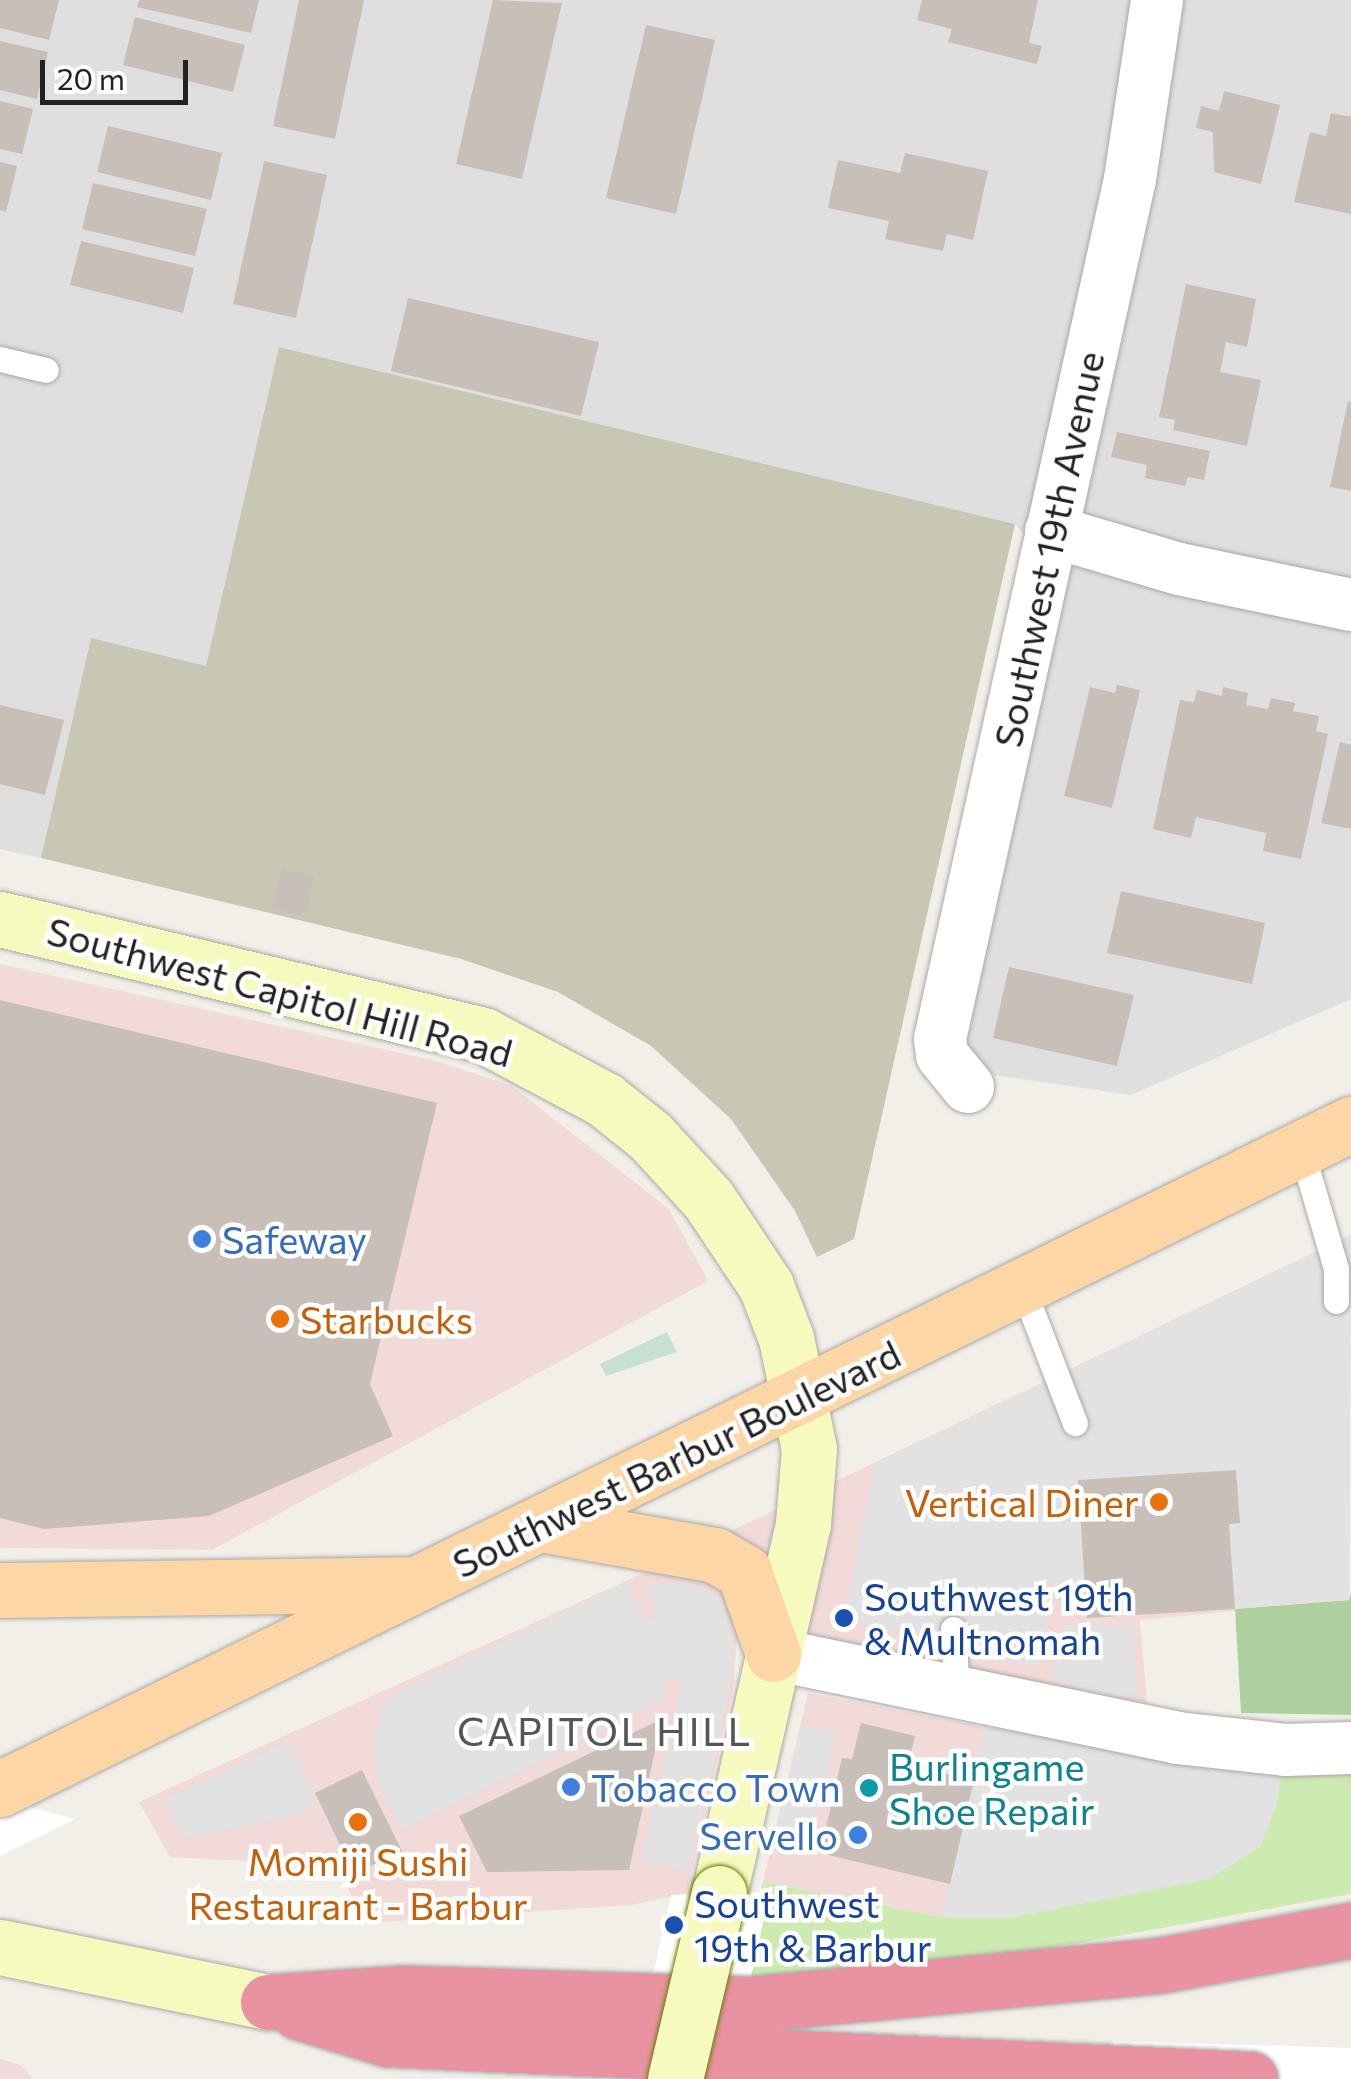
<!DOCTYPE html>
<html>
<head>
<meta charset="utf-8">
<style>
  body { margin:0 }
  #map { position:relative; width:1351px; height:2079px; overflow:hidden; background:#f2efe9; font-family:Commissioner,sans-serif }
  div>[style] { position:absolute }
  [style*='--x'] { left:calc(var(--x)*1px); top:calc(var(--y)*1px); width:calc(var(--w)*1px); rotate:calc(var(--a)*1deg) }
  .residential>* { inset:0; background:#e0dfdf }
  .commercial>* { inset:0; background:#f2dad9 }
  .construction>* { inset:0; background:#c7c7b4 }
  .grass>* { inset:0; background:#cdebb0 }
  .forest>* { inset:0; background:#add19e }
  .wetland>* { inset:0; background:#c6e0d4 }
  .parking>* { inset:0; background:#e2e2e2 }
  .pier>* { inset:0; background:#fff }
  .building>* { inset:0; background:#c7bfb8 }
  .roads { filter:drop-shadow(0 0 2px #a9a9a9) drop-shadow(0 0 2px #a9a9a9) }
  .lane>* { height:25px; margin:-12.5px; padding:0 12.5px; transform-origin:12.5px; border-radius:12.5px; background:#fff }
  .street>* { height:52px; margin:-26px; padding:0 26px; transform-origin:26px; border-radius:26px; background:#fff }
  .secondary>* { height:55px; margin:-27.5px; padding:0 27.5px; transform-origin:27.5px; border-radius:27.5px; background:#f7fabf }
  .primary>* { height:55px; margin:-27.5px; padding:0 27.5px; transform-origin:27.5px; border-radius:27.5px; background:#fcd6a4 }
  .highway>* { height:55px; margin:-27.5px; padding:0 27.5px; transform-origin:27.5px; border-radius:27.5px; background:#e892a2 }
  .bridges { filter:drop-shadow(0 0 2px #707d05) drop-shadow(0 0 2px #707d05) }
  .secondary-bridge>* { height:55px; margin:-27.5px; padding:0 27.5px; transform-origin:27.5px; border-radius:27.5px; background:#f7fabf }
  .dots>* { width:28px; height:28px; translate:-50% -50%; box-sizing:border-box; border:5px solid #fff; border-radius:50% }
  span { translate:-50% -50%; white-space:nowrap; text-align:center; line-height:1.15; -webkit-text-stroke:9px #fff; paint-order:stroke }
  .street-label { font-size:38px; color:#222 }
  .shop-label { font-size:38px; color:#366cbe }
  .left { translate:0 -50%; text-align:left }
  .right { translate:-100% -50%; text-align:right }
  .food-label { font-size:38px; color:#c56008 }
  .transit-label { font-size:38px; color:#164399 }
  .culture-label { font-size:38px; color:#0d838f }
  .neighbourhood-label { font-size:40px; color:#555; letter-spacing:2.5px }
  .scale { position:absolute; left:40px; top:60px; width:148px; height:45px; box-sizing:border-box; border:5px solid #222; border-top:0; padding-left:12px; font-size:30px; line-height:35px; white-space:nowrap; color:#222; -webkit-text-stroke:8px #fff; paint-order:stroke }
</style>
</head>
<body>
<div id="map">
  <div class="residential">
    <div style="clip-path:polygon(0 0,1351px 0,1351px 999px,1131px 1095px,993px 1075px,958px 1035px,1061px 579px,1015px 524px,280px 347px,206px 667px,91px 639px,41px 858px,0 849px)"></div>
  </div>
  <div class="commercial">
    <div style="clip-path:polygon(0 964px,436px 1061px,512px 1086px,669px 1209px,708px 1281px,212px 1550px,0 1548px)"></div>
    <div style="clip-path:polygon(1351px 1235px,1349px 1600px,1140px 1620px,1147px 1703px,738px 1624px,733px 1690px,687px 1893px,632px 1905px,364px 1923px,338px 1866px,170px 1857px,139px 1802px,639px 1575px)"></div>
    <div style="clip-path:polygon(808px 1693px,984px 1727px,1281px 1772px,943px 1917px,763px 1882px)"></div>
    <div style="clip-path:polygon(0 2059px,21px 2065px,33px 2079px,0 2079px)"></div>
  </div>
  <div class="construction">
    <div style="clip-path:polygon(279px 347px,1015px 524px,854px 1239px,817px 1257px,795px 1211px,731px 1119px,651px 1046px,558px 992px,461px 959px,41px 858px,91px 638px,206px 666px)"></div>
  </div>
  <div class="grass">
    <div style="clip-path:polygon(1351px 1769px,1351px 1894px,990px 1959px,738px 1980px,763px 1882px,943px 1917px,1008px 1918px,1081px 1902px,1276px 1807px,1281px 1772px)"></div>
  </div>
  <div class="forest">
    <div style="clip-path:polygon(1351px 1592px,1351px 1715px,1241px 1713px,1235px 1609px,1349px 1600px)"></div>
  </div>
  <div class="wetland">
    <div style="clip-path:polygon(667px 1332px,677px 1352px,606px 1376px,600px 1364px)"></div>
  </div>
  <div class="parking">
    <div style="clip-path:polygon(1351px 1235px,1349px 1600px,1235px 1609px,1229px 1524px,1240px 1522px,1236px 1470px,1086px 1601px,1051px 1598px,1035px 1667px,844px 1618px,875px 1463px)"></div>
    <div style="clip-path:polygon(626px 1582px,645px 1622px,658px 1616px,648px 1585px,691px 1582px,721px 1601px,731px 1619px,730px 1687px,687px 1871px,641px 1862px,682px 1681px,668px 1678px,663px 1700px,402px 1830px,377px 1778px,375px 1736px,386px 1698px)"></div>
    <div style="clip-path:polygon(1066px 1625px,1132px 1625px,1138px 1699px,1051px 1681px)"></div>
    <div style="clip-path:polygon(801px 1725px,836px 1734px,805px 1860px,770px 1851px)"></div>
    <div style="clip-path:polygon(984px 1727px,1281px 1772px,1276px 1807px,1260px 1847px,1209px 1879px,1008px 1918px,943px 1917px)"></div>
    <div style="clip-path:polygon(287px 1742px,317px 1804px,285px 1818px,184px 1838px,165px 1799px)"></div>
  </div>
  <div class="pier">
    <div style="clip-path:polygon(0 1799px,75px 1819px,0 1856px)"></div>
    <div style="clip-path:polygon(770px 1892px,728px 2079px,629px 2079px,671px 1895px)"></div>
    <div style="clip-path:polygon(1114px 2041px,1351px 2048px,1351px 2079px,1112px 2079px)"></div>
  </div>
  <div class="building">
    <div style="clip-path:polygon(0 0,59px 0,49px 40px,0 28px)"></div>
    <div style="clip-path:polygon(139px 0,259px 0,251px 33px,137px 7px)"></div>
    <div style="clip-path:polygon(299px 0,364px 0,335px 139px,273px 126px)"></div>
    <div style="clip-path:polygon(493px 0,562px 3px,522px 179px,456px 164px)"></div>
    <div style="clip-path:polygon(922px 0,1038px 0,1029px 43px,1042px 46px,1037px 64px,948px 42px,952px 29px,917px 20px)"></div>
    <div style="clip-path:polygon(135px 17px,245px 45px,233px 92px,123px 65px)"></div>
    <div style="clip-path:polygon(646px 25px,715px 40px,676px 214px,606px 198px)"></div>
    <div style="clip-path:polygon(0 41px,48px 52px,37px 99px,0 90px)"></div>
    <div style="clip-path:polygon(1224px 91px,1280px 105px,1261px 184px,1214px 172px,1213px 132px,1196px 128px,1201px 106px,1219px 111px)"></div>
    <div style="clip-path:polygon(0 101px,33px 109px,22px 154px,0 149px)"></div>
    <div style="clip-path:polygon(1331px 113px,1351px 117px,1351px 214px,1294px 202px,1310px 132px,1326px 136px)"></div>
    <div style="clip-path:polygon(108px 126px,222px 153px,211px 200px,97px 172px)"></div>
    <div style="clip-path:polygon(905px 153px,988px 171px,973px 240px,947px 234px,943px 251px,885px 239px,889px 221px,828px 208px,838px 160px,900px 173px)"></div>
    <div style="clip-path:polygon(264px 161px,327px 175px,296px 318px,233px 304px)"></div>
    <div style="clip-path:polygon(0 162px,17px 166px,6px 212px,0 210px)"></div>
    <div style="clip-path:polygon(93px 183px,207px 209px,195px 256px,82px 229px)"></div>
    <div style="clip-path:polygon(81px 241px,194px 268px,183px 313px,70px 285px)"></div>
    <div style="clip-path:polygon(1186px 284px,1256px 299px,1247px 347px,1226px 342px,1220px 372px,1261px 380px,1247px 446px,1173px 430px,1175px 420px,1159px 417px)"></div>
    <div style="clip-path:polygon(408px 298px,599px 342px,581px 416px,391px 371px)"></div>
    <div style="clip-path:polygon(1348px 401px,1351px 402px,1351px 491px,1330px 487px)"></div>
    <div style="clip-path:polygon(1117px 432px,1210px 451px,1204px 480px,1188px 477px,1185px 486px,1145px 478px,1147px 465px,1111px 457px)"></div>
    <div style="clip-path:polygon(1117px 685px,1140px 690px,1112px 808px,1064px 796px,1090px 687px,1115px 693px)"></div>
    <div style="clip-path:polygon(1223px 687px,1248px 693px,1246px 705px,1268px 709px,1271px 698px,1295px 703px,1293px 711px,1319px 716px,1316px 731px,1328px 734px,1301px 859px,1263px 851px,1266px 833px,1196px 817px,1191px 838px,1153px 829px,1180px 700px,1194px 702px,1197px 690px,1222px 696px)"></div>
    <div style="clip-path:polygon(0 705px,64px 720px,45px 795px,0 784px)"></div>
    <div style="clip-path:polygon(1340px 742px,1351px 745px,1351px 829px,1321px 823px)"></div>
    <div style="clip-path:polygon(282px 868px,314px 876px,305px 917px,272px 908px)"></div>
    <div style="clip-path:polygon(1121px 891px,1265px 923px,1252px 984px,1107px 953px)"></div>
    <div style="clip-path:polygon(1009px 967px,1134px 995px,1117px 1066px,993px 1038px)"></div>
    <div style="clip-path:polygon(0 1000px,437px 1103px,370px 1384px,393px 1436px,209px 1516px,44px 1529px,0 1518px)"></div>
    <div style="clip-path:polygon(1236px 1470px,1240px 1523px,1229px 1524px,1235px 1609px,1087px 1618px,1078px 1480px)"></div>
    <div style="clip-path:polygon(662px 1719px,629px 1870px,487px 1872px,459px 1816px)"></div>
    <div style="clip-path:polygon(861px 1723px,915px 1736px,908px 1765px,974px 1780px,950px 1884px,820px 1853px,842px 1758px,852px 1759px)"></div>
    <div style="clip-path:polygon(362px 1770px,402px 1851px,354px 1874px,315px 1793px)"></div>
  </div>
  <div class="roads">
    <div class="lane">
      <div style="--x:0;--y:359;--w:47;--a:13.4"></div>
      <div style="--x:1301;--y:1149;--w:125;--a:73.7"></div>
      <div style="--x:1336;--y:1269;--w:32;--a:90"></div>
      <div style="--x:1022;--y:1286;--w:147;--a:68.9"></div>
      <div style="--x:953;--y:1629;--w:63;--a:86.4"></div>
    </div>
    <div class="street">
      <div style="--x:1051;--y:531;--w:134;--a:16.5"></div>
      <div style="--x:1179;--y:569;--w:176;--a:11.8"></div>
      <div style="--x:968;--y:1087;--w:41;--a:-129.1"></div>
      <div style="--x:942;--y:1055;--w:16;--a:-97"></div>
      <div style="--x:940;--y:1039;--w:881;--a:-77.54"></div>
      <div style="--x:1130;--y:179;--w:181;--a:-81.4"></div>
      <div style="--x:773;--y:1654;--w:413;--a:11.7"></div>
      <div style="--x:1177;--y:1738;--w:109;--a:6.3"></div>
      <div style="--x:1285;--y:1750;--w:66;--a:-1.7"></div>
    </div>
    <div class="secondary">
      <div style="--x:0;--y:919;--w:497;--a:13.5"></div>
      <div style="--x:483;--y:1035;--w:138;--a:28"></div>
      <div style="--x:605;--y:1100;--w:58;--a:38.7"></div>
      <div style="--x:650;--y:1136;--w:86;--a:47.4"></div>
      <div style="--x:708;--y:1199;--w:105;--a:56.3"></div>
      <div style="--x:766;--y:1286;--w:56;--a:69"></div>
      <div style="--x:786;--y:1338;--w:113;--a:78.3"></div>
      <div style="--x:809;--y:1449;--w:75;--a:94.6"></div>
      <div style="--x:803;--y:1524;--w:378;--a:102.8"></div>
      <div style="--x:0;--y:1947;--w:274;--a:11.6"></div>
    </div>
    <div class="primary">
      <div style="--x:545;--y:1525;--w:173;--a:10"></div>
      <div style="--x:715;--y:1555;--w:34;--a:30"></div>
      <div style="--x:744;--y:1572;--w:87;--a:70.5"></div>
      <div style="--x:0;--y:1590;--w:409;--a:-0.8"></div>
      <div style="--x:0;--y:1789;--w:1506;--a:-26.21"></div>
    </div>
    <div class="highway">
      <div style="--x:268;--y:2002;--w:136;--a:-3.8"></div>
      <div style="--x:404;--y:1993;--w:347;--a:1.8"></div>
      <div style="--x:751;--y:2004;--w:412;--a:-5.4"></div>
      <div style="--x:1161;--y:1965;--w:193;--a:-10.4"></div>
      <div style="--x:299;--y:2012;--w:93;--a:16.9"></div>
      <div style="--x:388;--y:2039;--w:863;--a:2.66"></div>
    </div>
  </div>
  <div class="bridges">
    <div class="secondary-bridge">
      <div style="--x:675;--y:2079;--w:191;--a:-76.7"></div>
    </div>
  </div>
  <div class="dots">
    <div style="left:202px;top:1239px;background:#3f7fe0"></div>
    <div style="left:280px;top:1319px;background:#e8710a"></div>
    <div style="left:1159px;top:1502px;background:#e8710a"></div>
    <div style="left:844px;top:1618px;background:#1a4fb4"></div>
    <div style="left:571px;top:1787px;background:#3f7fe0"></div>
    <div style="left:869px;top:1788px;background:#0f9aa8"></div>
    <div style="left:358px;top:1822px;background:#e8710a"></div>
    <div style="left:858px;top:1835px;background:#3f7fe0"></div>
    <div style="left:674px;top:1925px;background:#1a4fb4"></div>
  </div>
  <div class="street-label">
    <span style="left:1048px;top:549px;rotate:-78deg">Southwest 19th Avenue</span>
    <span style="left:280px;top:991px;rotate:15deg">Southwest Capitol Hill Road</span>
    <span style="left:676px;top:1458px;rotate:-26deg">Southwest Barbur Boulevard</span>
  </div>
  <div class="shop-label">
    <span class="left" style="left:222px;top:1239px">Safeway</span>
    <span class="left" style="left:591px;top:1787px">Tobacco Town</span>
    <span class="right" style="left:838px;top:1835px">Servello</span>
  </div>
  <div class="food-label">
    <span class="left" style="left:300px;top:1319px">Starbucks</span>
    <span class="right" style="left:1139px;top:1502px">Vertical Diner</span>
    <span style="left:358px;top:1883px">Momiji Sushi<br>Restaurant - Barbur</span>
  </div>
  <div class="transit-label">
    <span class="left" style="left:864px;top:1618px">Southwest 19th<br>&amp; Multnomah</span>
    <span class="left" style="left:694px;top:1925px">Southwest<br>19th &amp; Barbur</span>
  </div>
  <div class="culture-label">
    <span class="left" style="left:889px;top:1788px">Burlingame<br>Shoe Repair</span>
  </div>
  <div class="neighbourhood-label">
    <span style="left:605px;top:1730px">CAPITOL HILL</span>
  </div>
  <div class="scale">20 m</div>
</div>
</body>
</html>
